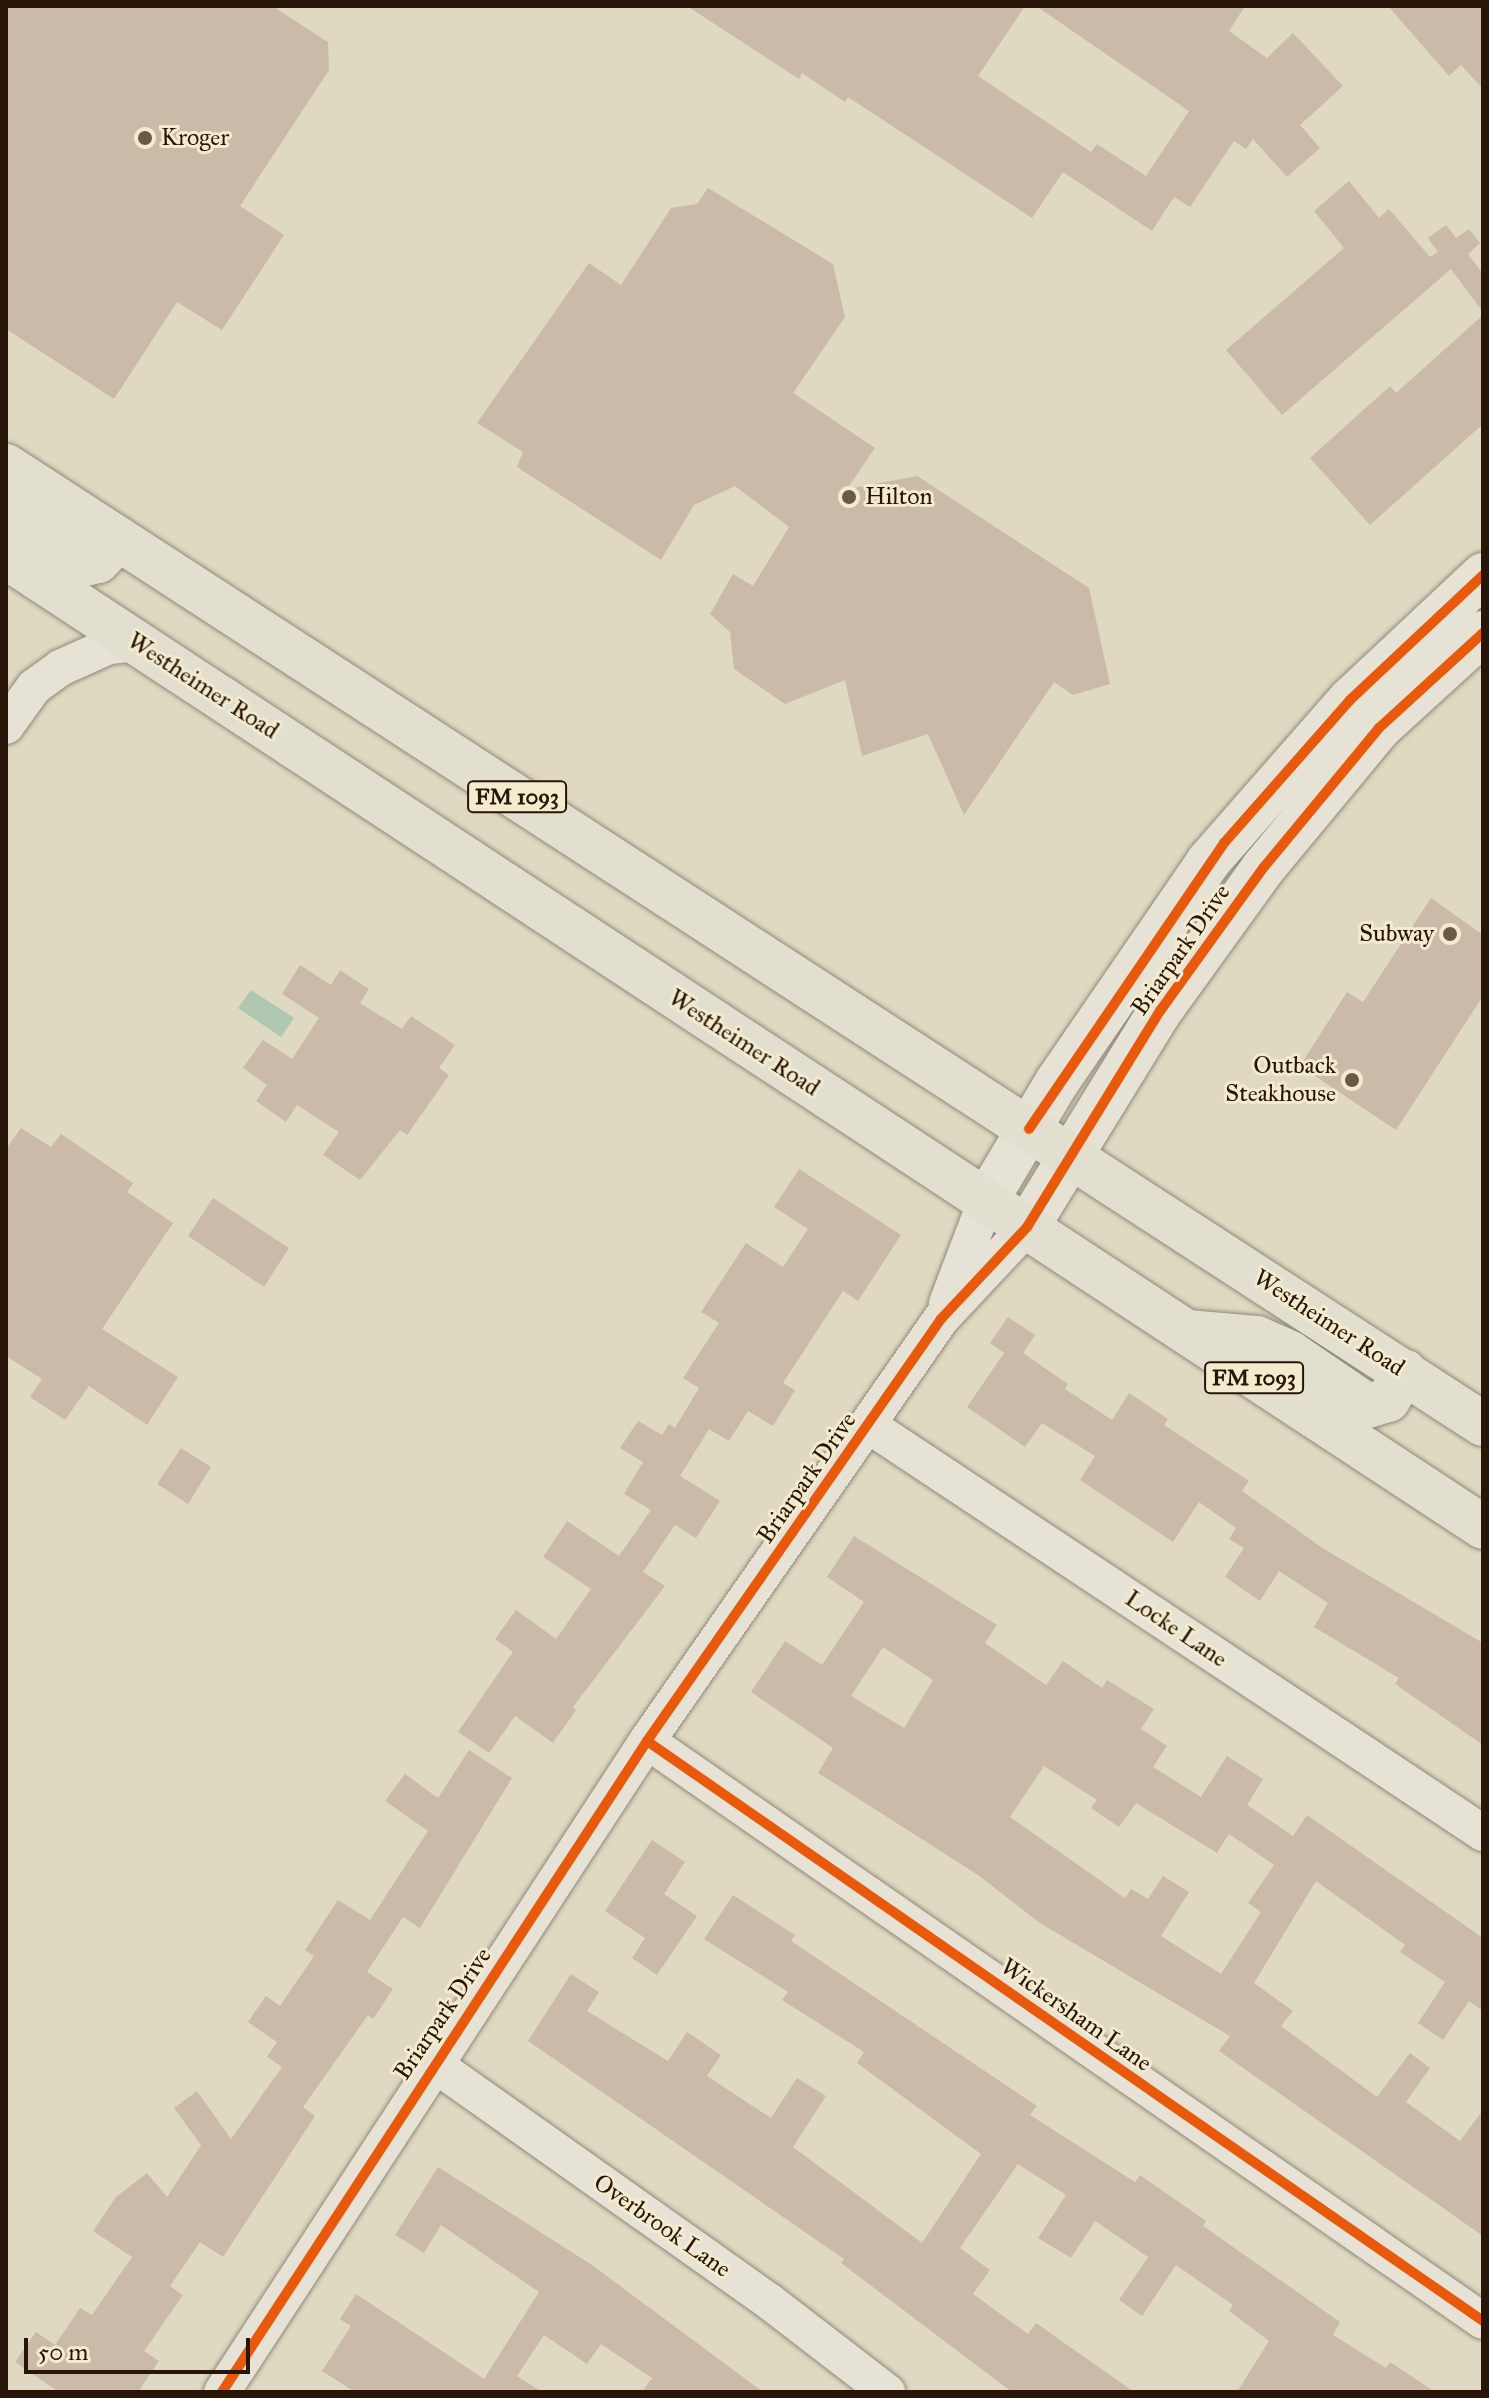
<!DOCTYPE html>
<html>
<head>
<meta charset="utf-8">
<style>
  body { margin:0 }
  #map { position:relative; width:1489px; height:2398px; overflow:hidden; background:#e0d9c1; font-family:"IM FELL Great Primer",serif }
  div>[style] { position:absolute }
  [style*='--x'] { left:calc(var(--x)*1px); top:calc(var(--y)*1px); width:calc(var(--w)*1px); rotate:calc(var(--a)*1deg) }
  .water>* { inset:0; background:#afc6b0 }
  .building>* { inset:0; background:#cabaa7 }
  .roads { filter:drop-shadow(0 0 2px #8f897a) drop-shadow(0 0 2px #8f897a) }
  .minor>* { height:36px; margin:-18px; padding:0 18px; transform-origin:18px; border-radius:18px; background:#e6e2d6 }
  .tertiary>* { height:44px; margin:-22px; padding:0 22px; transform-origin:22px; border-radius:22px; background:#e6e2d6 }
  .primary>* { height:44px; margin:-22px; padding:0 22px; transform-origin:22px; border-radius:22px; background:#e2ded0 }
  .cycleway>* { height:10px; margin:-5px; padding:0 5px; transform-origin:5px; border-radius:5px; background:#e8590c }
  .dots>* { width:22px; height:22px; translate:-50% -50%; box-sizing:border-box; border:4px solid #f3ebce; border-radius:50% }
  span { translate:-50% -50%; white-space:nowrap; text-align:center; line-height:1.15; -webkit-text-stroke:6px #f3ebce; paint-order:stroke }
  .shield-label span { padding:2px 6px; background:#f3ebce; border:2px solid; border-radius:6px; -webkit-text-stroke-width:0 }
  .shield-label { font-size:22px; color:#291408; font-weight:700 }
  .poi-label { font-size:24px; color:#291408 }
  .left { translate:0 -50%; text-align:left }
  .right { translate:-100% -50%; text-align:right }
  .street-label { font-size:24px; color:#291408 }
  .frame { position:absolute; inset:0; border:8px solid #291408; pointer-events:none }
  .scale { position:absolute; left:24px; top:2338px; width:226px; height:36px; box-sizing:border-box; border:4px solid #291408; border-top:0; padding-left:10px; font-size:24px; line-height:28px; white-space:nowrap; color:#291408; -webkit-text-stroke:6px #f3ebce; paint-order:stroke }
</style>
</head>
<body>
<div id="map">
  <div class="water">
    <div style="clip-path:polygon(251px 990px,294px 1018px,281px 1037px,238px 1008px)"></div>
  </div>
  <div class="building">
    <div style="clip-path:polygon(6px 6px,272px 6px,328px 42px,329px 70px,240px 206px,284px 235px,222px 330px,177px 302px,114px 399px,6px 329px)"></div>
    <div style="clip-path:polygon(687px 6px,1025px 6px,978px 76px,1091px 152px,1097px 144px,1146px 176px,1189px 111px,1036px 6px,1245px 6px,1229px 31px,1267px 58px,1293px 33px,1343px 86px,1300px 125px,1320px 148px,1287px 177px,1253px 139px,1246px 149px,1234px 141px,1190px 207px,1174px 197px,1152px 231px,1063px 172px,1032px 218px,848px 97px,845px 102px,802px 73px,799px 79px)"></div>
    <div style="clip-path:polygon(1388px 6px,1483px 6px,1483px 89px,1461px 65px,1449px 76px)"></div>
    <div style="clip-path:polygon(1349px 181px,1379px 218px,1389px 209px,1430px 257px,1438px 252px,1428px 238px,1446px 225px,1456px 238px,1469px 229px,1480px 243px,1468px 254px,1483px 274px,1483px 312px,1451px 269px,1282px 415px,1226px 350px,1344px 248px,1314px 211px)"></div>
    <div style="clip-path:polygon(708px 188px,833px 264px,845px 317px,793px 393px,875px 448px,847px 489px,917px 476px,1089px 588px,1110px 684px,1073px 695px,1054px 682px,964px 815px,928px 734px,862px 756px,845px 680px,785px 704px,734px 669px,730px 632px,710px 614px,733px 574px,753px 586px,789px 527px,735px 486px,694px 505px,661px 560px,517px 467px,523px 452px,477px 423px,589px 263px,621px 285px,671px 208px,697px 204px)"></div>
    <div style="clip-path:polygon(1483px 315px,1483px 424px,1370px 525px,1310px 458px,1390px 386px,1396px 393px)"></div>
    <div style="clip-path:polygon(1431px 898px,1483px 935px,1483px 996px,1396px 1130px,1300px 1066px,1347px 992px,1363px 1002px)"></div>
    <div style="clip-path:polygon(300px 965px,331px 985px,340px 970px,369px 989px,360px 1003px,402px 1029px,411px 1016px,455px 1045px,439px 1068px,449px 1075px,433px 1098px,407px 1135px,400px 1130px,360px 1180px,323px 1155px,339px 1132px,297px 1105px,286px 1122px,256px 1101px,267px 1085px,243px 1068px,263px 1040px,292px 1059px,319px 1018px,282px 994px)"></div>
    <div style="clip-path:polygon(21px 1128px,51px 1147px,61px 1134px,133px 1183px,127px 1192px,173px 1223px,102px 1329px,178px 1377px,147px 1425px,89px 1386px,65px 1420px,30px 1397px,42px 1379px,6px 1356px,6px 1149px)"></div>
    <div style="clip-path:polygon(799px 1169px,901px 1235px,858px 1301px,843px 1291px,783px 1383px,795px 1390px,773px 1426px,748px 1411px,729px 1441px,709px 1429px,680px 1476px,720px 1501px,696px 1538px,675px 1525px,643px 1572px,665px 1586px,573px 1707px,576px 1710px,553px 1743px,515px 1716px,489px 1753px,458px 1732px,513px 1652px,495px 1639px,516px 1610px,556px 1639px,591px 1589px,543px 1557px,567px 1521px,619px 1556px,651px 1510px,624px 1494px,643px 1462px,620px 1448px,638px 1421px,662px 1435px,669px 1424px,675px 1428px,699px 1388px,683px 1378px,719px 1323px,701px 1312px,746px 1243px,783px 1267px,808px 1229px,774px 1207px)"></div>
    <div style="clip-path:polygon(213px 1198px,289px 1248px,264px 1287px,188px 1236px)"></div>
    <div style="clip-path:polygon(1008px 1317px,1035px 1335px,1023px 1353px,1068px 1384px,1065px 1389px,1112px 1420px,1129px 1393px,1168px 1419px,1164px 1425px,1249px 1481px,1242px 1491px,1324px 1549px,1483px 1643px,1483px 1745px,1395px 1684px,1399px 1678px,1314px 1627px,1328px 1603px,1279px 1571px,1260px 1601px,1225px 1577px,1244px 1548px,1229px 1539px,1236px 1528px,1199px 1502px,1173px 1542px,1080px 1480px,1095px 1456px,1042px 1423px,1025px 1447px,967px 1407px,1004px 1353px,990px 1343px)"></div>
    <div style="clip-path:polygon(181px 1448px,211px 1467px,188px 1504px,157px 1484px)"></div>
    <div style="clip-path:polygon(evenodd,854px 1536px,997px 1625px,985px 1643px,1046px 1685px,1063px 1661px,1102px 1688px,1107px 1680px,1154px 1709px,1141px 1729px,1167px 1746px,1153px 1767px,1201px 1797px,1227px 1756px,1263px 1779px,1247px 1805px,1293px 1836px,1307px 1815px,1483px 1938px,1483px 2011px,1469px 2001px,1443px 2040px,1418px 2023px,1445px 1982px,1400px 1952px,1405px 1945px,1316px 1881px,1254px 1983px,1293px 2011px,1281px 2026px,1377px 2097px,1410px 2053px,1430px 2068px,1406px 2102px,1460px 2141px,1483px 2110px,1483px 2236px,1219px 2051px,1230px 2036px,1040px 1923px,978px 1875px,818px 1773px,833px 1748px,751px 1692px,785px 1641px,822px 1665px,864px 1602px,827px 1577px,854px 1536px,883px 1647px,933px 1680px,904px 1728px,851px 1696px,883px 1647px,854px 1536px,1044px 1766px,1097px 1800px,1091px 1808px,1119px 1827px,1136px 1803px,1217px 1853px,1229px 1834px,1274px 1865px,1248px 1903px,1261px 1912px,1221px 1974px,1161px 1936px,1189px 1892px,1163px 1876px,1148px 1899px,1131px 1889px,1125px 1898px,1010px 1817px,1044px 1766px)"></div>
    <div style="clip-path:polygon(469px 1750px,512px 1778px,420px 1928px,403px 1917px,367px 1972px,393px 1989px,373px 2019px,368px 2015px,303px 2107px,315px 2116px,223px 2257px,200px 2242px,170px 2286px,183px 2295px,144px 2351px,159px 2361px,138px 2392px,59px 2392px,15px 2362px,36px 2332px,55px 2345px,80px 2308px,92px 2315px,132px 2257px,93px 2231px,116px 2197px,147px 2173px,167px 2197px,201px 2145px,174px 2108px,197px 2091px,231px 2139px,282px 2067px,267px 2057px,277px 2042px,248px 2022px,266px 1996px,280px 2006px,314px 1956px,305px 1950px,338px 1900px,370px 1920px,428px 1831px,385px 1801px,405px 1774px,438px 1798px)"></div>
    <div style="clip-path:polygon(652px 1840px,685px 1862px,664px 1894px,697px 1916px,657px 1975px,632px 1958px,645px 1938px,605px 1911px)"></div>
    <div style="clip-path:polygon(733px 1895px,795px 1935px,791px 1941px,1037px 2106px,1030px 2115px,1135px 2182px,1140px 2175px,1206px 2221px,1203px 2226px,1340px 2322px,1333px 2335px,1386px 2368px,1390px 2362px,1435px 2392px,1237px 2392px,1269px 2341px,1229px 2311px,1233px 2305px,1176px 2265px,1142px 2316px,1119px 2300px,1148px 2257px,1095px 2221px,1071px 2258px,1038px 2238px,1066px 2195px,1018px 2164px,960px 2248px,990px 2270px,973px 2294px,1028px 2334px,1036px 2323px,1134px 2392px,1012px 2392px,841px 2263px,844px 2259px,528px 2041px,571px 1974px,599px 1992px,587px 2011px,668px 2061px,687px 2032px,721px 2055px,707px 2076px,771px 2118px,797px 2078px,826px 2096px,793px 2147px,922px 2243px,981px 2154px,857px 2063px,864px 2052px,782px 2000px,788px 1992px,704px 1939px)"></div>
    <div style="clip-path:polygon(438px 2167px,592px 2265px,763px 2392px,642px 2392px,652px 2378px,601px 2344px,587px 2364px,544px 2335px,517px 2376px,542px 2392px,355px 2392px,322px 2371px,351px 2326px,340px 2319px,356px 2294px,484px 2379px,539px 2292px,441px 2225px,424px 2253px,395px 2235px)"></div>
  </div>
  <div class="roads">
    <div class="minor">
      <div style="--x:6;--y:726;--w:48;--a:-54.3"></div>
      <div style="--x:34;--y:687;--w:32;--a:-36"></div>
      <div style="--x:60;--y:668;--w:54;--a:-24.2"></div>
      <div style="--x:109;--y:646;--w:28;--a:-6"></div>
      <div style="--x:947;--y:1303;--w:109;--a:-69.1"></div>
      <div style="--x:868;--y:1425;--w:738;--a:33.56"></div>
      <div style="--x:647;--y:1741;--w:1017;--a:34.75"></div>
      <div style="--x:434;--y:2064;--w:412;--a:35.3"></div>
      <div style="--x:770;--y:2302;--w:148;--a:37.6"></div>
      <div style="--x:222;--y:2392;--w:777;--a:-56.86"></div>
      <div style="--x:647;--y:1741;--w:514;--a:-55.14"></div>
      <div style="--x:941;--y:1319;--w:126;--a:-46.9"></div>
    </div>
    <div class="tertiary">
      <div style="--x:986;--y:1201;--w:139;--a:-59.2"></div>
      <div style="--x:1057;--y:1082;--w:267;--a:-55.5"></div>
      <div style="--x:1208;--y:862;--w:215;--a:-48.8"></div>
      <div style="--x:1350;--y:700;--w:183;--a:-43.2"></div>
      <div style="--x:1027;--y:1227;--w:254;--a:-58.4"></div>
      <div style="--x:1160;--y:1011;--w:178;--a:-54.2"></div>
      <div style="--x:1264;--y:867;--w:180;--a:-50.4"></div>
      <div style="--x:1379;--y:728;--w:141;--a:-42.4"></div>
    </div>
    <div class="primary">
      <div style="--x:6;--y:466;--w:1760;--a:32.97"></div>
      <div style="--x:6;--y:514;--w:96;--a:30.9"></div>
      <div style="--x:88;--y:563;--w:10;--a:-11"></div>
      <div style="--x:98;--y:561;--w:30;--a:-46"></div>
      <div style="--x:6;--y:557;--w:1767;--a:33.29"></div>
      <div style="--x:1187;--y:1332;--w:70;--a:4.9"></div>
      <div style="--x:1257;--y:1338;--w:36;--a:24"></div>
      <div style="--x:1290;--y:1353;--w:94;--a:34.2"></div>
      <div style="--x:1368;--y:1406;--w:21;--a:-17"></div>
      <div style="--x:1388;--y:1400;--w:33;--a:-59"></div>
    </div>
  </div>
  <div class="cycleway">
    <div style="--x:1029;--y:1129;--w:346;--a:-55.7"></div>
    <div style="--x:1224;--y:843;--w:191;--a:-48.6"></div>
    <div style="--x:1350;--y:700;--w:183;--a:-43.2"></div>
    <div style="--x:647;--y:1741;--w:1017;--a:34.75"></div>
    <div style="--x:222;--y:2392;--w:777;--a:-56.86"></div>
    <div style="--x:647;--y:1741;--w:514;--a:-55.14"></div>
    <div style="--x:941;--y:1319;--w:126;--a:-46.9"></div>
    <div style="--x:1027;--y:1227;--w:254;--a:-58.4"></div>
    <div style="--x:1160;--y:1011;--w:178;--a:-54.2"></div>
    <div style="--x:1264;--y:867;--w:180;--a:-50.4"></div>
    <div style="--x:1379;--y:728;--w:141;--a:-42.4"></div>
  </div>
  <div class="dots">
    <div style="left:145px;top:138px;background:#695949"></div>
    <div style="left:849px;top:497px;background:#695949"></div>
    <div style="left:1450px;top:934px;background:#695949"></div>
    <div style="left:1352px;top:1080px;background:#695949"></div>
  </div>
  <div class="shield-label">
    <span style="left:517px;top:797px">FM 1093</span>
    <span style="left:1254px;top:1378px">FM 1093</span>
  </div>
  <div class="poi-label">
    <span class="left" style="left:161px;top:138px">Kroger</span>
    <span class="left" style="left:865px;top:497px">Hilton</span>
    <span class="right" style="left:1434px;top:934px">Subway</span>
    <span class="right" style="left:1336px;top:1080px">Outback<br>Steakhouse</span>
  </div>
  <div class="street-label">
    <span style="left:203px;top:686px;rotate:33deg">Westheimer Road</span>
    <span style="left:1181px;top:950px;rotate:-55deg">Briarpark Drive</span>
    <span style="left:744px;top:1043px;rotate:33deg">Westheimer Road</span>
    <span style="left:1329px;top:1323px;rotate:33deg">Westheimer Road</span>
    <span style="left:807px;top:1478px;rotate:-55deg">Briarpark Drive</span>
    <span style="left:1176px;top:1629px;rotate:34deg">Locke Lane</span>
    <span style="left:443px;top:2014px;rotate:-56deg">Briarpark Drive</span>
    <span style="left:1076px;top:2015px;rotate:35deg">Wickersham Lane</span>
    <span style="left:662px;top:2226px;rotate:35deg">Overbrook Lane</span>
  </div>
  <div class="frame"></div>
  <div class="scale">50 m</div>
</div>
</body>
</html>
